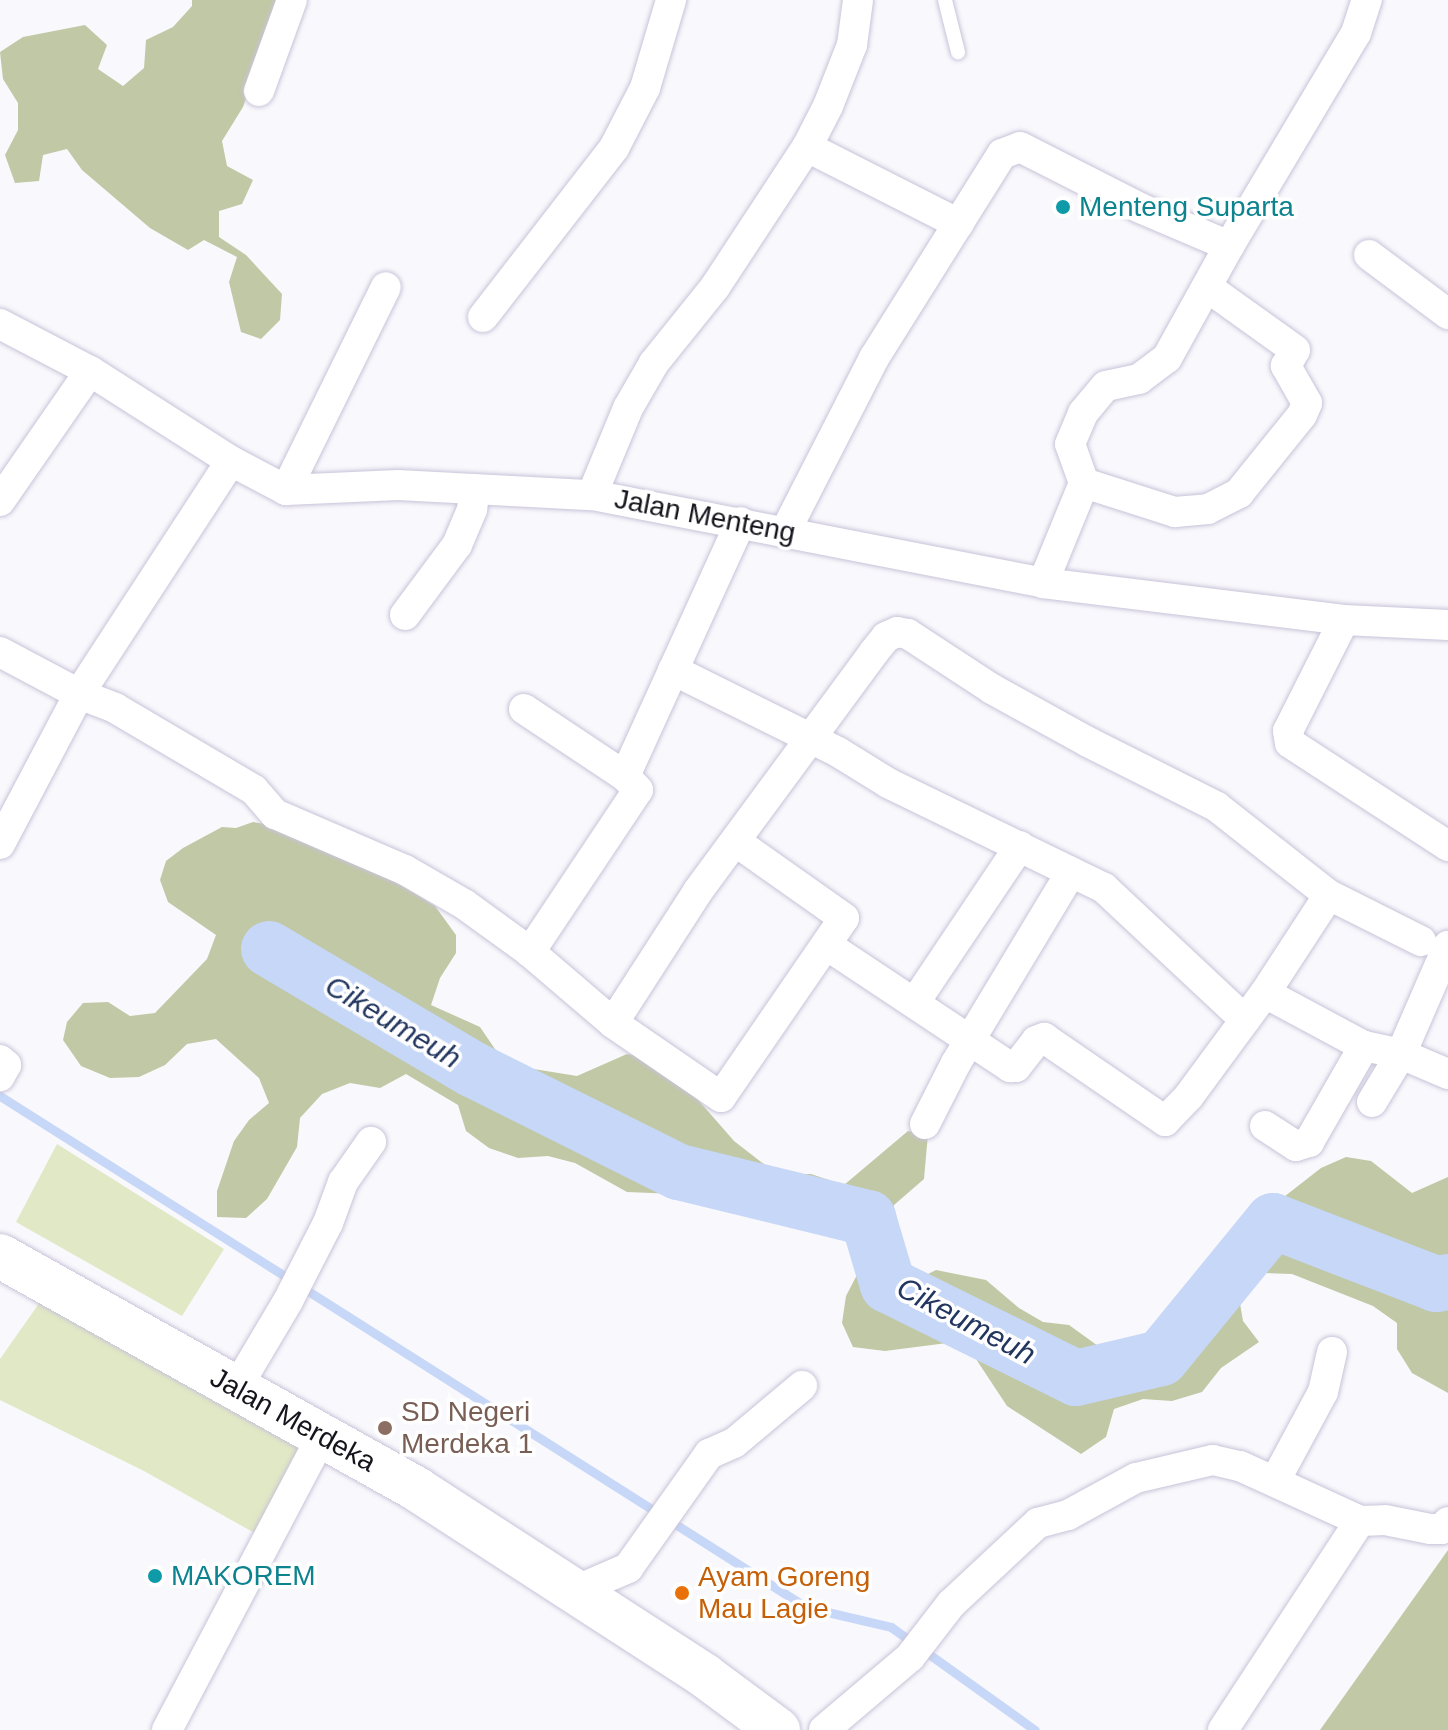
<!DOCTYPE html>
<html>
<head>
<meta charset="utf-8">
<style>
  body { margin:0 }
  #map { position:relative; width:1448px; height:1730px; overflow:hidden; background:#f9f8fc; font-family:Helvetica,sans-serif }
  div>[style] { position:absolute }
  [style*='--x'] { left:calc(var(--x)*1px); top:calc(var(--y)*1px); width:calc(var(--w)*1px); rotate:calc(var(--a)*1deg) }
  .green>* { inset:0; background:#e1e8c5 }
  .forest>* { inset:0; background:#c1c8a5 }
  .stream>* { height:9px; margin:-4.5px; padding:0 4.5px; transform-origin:4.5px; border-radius:4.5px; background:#c6d7f7 }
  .river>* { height:56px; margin:-28px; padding:0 28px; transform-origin:28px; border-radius:28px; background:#c6d7f7 }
  .roads { filter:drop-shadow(0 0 2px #c8c3d9) drop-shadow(0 0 2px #c8c3d9) }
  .lane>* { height:14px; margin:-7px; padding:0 7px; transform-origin:7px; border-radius:7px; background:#fff }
  .street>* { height:30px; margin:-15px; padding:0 15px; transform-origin:15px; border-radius:15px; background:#fff }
  .primary>* { height:44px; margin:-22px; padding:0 22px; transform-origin:22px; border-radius:22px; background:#fff }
  .dots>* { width:22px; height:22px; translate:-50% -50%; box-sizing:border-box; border:4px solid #fff; border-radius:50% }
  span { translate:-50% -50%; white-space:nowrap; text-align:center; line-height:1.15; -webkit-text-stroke:7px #fff; paint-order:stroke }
  .culture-label { font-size:28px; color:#0d838f }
  .left { translate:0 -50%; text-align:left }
  .street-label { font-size:28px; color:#15131b }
  .education-label { font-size:28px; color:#785e54 }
  .food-label { font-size:28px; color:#c56008 }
  .water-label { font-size:30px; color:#223660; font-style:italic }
</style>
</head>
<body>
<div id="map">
  <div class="green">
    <div style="clip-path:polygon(57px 1144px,224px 1249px,182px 1316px,16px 1222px)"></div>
    <div style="clip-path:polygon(52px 1285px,322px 1436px,267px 1540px,144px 1471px,0 1400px,0 1359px)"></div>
  </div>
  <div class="forest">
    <div style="clip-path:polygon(192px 0,281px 0,243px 107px,222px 141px,227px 166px,253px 180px,242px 204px,219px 211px,219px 237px,246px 255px,282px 294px,280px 320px,261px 339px,241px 332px,229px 282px,237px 257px,204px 240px,188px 250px,150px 228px,82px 170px,67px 149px,43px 155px,39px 181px,15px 183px,5px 155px,18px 130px,18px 103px,3px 79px,0 52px,23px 37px,85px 25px,107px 45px,98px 69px,123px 86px,144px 68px,146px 40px,173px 27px,192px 6px)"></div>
    <div style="clip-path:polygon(253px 822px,271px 825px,389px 878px,435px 906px,456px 935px,456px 953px,440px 978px,431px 1005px,480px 1027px,495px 1049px,515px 1066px,577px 1076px,627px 1054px,654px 1059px,686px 1086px,734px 1141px,769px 1168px,789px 1174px,811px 1174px,844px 1185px,908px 1131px,928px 1134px,924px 1179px,894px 1205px,888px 1226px,914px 1281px,936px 1270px,986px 1280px,1019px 1308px,1043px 1322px,1069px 1325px,1112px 1356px,1136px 1362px,1185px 1352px,1216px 1278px,1250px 1238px,1273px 1221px,1280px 1200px,1321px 1168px,1346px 1157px,1371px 1161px,1412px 1193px,1448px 1177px,1448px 1393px,1412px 1373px,1397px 1349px,1397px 1323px,1373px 1306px,1292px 1274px,1264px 1273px,1238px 1292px,1243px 1321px,1259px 1342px,1221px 1368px,1202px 1392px,1172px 1401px,1143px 1399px,1114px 1409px,1106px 1437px,1081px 1454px,1007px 1406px,976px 1359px,947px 1343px,885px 1351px,853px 1347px,842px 1323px,846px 1296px,858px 1273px,853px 1247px,830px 1229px,802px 1224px,750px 1197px,627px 1192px,575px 1163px,548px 1156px,518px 1158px,489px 1148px,466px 1131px,458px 1105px,406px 1074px,380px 1088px,350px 1083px,322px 1094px,300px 1118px,297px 1147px,267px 1199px,246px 1218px,217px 1217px,217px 1191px,234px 1141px,249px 1120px,269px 1103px,259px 1078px,216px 1039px,187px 1044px,165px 1065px,139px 1077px,110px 1078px,81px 1066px,63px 1040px,67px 1022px,83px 1003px,108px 1002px,130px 1016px,155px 1013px,207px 959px,216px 935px,168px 902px,160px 880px,166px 861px,183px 848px,222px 827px,236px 828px)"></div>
    <div style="clip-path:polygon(1448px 1550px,1448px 1730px,1320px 1730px)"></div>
  </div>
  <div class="stream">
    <div style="--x:0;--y:1096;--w:342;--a:32.3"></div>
    <div style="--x:308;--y:1291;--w:590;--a:32.4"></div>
    <div style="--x:806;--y:1607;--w:87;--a:13.2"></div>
    <div style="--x:891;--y:1627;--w:177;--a:35.6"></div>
  </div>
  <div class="river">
    <div style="--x:269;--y:949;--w:236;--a:30.6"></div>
    <div style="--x:472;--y:1069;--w:231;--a:26.5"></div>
    <div style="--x:679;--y:1172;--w:195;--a:13.7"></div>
    <div style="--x:868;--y:1218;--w:70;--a:73.4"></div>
    <div style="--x:888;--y:1285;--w:210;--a:26.3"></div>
    <div style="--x:1076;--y:1378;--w:87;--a:-13.2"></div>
    <div style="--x:1161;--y:1358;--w:177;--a:-50.7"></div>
    <div style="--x:1273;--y:1221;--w:175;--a:21.1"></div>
    <div style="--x:1436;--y:1284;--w:12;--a:-9"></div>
  </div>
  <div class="roads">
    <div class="lane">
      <div style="--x:945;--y:0;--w:54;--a:76"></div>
    </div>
    <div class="street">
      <div style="--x:259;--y:91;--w:97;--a:-70.1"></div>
      <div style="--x:807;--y:147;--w:170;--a:26.9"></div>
      <div style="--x:1369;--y:255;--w:99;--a:36.8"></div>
      <div style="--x:483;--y:317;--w:214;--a:-52.2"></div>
      <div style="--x:614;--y:148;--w:68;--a:-62.7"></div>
      <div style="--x:645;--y:88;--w:92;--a:-73.5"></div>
      <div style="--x:0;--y:324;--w:102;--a:27.6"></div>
      <div style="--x:90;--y:371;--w:167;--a:32.6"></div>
      <div style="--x:231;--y:461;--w:62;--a:27.8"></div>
      <div style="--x:286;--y:490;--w:112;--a:-2.6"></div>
      <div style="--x:398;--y:485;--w:194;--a:3"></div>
      <div style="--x:592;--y:495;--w:460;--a:11"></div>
      <div style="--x:1043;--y:583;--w:303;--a:7"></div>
      <div style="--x:1344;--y:620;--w:104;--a:2.8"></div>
      <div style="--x:1084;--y:483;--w:41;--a:-109.7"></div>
      <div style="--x:1070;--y:444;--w:34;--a:-67"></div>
      <div style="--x:1083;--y:413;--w:35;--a:-50"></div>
      <div style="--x:1106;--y:386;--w:34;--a:-12"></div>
      <div style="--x:1139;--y:379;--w:35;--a:-37"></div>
      <div style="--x:1167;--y:358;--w:128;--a:-61"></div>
      <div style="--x:1229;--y:246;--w:248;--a:-59.2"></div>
      <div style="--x:1356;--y:33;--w:35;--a:-72"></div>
      <div style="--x:1084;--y:483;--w:96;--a:17.7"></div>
      <div style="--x:1175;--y:512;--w:33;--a:-5"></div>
      <div style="--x:1208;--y:509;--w:35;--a:-27"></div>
      <div style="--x:1239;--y:493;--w:100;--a:-51.1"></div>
      <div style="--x:1302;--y:415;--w:13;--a:-67"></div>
      <div style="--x:1307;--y:403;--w:43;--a:-119.6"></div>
      <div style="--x:1286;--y:366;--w:18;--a:-61"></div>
      <div style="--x:1295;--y:350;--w:108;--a:-144.4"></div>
      <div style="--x:286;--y:490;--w:226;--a:-63.8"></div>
      <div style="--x:592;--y:495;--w:94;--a:-67.5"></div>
      <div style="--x:628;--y:408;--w:52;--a:-60"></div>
      <div style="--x:654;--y:363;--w:97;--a:-51.2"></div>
      <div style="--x:715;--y:287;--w:168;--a:-56.7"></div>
      <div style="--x:807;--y:147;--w:46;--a:-62.9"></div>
      <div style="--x:828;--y:106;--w:66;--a:-68.5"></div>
      <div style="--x:852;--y:45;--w:45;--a:-82.4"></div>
      <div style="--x:0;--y:501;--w:158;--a:-55.3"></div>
      <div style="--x:786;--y:530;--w:193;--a:-62.9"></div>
      <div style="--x:874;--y:358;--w:241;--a:-57.9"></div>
      <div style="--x:1002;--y:154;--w:19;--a:-21"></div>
      <div style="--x:1020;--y:147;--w:135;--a:26.9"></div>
      <div style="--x:1140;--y:208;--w:97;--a:23.1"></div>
      <div style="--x:1043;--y:583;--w:108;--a:-67.7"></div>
      <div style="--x:405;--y:615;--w:87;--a:-53.4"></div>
      <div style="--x:457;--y:545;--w:39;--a:-67"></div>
      <div style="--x:472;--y:509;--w:20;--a:-81"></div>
      <div style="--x:1344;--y:620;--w:124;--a:116.8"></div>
      <div style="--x:1288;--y:731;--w:12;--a:81"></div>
      <div style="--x:1290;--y:743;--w:189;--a:33.1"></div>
      <div style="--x:0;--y:652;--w:89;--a:28"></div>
      <div style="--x:79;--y:694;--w:39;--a:21"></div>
      <div style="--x:115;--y:708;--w:161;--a:30.5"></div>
      <div style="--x:254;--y:790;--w:32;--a:49"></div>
      <div style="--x:275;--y:814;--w:142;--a:23.3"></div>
      <div style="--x:405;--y:870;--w:68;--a:30"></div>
      <div style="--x:464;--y:904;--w:82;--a:36"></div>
      <div style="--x:530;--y:952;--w:109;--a:40.5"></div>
      <div style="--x:613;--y:1023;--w:131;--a:34.4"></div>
      <div style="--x:721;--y:1097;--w:217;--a:-55.5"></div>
      <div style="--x:844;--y:918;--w:133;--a:-144.8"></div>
      <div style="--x:673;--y:670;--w:184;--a:26.4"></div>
      <div style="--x:838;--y:752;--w:59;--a:31.8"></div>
      <div style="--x:888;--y:783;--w:240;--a:25.9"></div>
      <div style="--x:1104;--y:888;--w:193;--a:43.1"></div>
      <div style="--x:524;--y:709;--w:121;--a:33.6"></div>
      <div style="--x:625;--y:776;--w:19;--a:47"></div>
      <div style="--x:638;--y:790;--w:195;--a:123.7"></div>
      <div style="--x:625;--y:776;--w:279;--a:-65.5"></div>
      <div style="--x:0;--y:844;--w:170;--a:-62.2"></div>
      <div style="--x:79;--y:694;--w:278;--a:-56.9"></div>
      <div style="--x:828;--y:946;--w:219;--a:33.6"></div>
      <div style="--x:1010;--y:1067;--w:6;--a:0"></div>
      <div style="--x:1016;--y:1067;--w:33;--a:-52"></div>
      <div style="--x:1036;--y:1041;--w:9;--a:-21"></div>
      <div style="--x:1044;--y:1038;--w:147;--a:34.4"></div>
      <div style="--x:1165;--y:1121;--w:35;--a:-46"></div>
      <div style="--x:1189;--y:1096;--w:128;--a:-53.6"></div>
      <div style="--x:1265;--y:993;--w:117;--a:-56.9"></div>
      <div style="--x:1265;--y:993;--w:112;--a:28.2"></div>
      <div style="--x:1364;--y:1046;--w:38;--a:12"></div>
      <div style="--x:1401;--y:1054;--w:51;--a:23.1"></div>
      <div style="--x:915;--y:1002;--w:188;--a:-56.1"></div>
      <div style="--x:613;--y:1023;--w:157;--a:-57.2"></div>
      <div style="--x:698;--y:891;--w:297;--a:-53.6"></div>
      <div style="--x:874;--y:652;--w:19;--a:-51"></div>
      <div style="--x:886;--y:637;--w:12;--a:-24"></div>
      <div style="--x:897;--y:632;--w:11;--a:10"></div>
      <div style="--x:908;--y:634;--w:100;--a:33.2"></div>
      <div style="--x:992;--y:689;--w:110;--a:28.9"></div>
      <div style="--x:1088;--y:742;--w:144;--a:26.7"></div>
      <div style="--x:1217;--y:807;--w:142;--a:38.2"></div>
      <div style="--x:1329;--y:895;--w:103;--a:26.6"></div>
      <div style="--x:0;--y:1060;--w:8;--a:40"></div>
      <div style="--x:6;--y:1065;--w:13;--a:119"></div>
      <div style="--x:1372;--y:1102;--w:56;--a:-58.9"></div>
      <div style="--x:1401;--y:1054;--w:118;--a:-66.5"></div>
      <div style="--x:925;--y:1124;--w:68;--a:-63.1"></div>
      <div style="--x:956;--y:1063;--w:223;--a:-58.9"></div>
      <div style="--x:1265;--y:1126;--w:37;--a:33"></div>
      <div style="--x:1296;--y:1146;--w:14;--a:-17"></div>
      <div style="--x:1309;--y:1142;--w:111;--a:-60.2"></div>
      <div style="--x:237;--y:1387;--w:100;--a:-59.3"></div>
      <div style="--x:288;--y:1301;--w:88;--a:-62.9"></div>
      <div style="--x:328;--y:1223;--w:44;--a:-69.9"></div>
      <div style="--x:343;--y:1182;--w:49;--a:-55"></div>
      <div style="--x:1275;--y:1481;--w:101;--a:-61.7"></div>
      <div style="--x:1323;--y:1392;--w:41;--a:-77.3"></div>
      <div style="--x:577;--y:1590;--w:56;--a:-23.3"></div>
      <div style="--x:628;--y:1568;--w:140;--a:-54.6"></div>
      <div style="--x:709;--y:1454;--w:27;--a:-24"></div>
      <div style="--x:734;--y:1443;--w:89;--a:-40"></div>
      <div style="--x:167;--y:1730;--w:332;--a:-62.2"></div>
      <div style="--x:824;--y:1730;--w:113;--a:-40.3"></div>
      <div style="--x:910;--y:1657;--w:67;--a:-52.3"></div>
      <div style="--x:951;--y:1604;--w:119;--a:-43"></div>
      <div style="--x:1038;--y:1523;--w:31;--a:-15"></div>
      <div style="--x:1068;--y:1515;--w:77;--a:-28.6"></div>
      <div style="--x:1136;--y:1478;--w:79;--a:-13.2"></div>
      <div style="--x:1213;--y:1460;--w:28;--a:13"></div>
      <div style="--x:1240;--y:1466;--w:132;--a:24.6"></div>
      <div style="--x:1360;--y:1521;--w:25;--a:-2"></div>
      <div style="--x:1385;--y:1520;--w:46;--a:11.3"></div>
      <div style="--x:1430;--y:1529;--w:12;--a:0"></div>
      <div style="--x:1442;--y:1529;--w:9;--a:-49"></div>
      <div style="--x:1223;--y:1730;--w:250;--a:-56.8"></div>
    </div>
    <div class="primary">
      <div style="--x:0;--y:1256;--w:479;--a:29.2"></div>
      <div style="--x:418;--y:1490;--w:342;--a:32.9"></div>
      <div style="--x:705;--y:1676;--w:91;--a:36.5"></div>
    </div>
  </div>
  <div class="dots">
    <div style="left:1063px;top:207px;background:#0f9aa8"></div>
    <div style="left:385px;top:1428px;background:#8d6e63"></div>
    <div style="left:155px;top:1576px;background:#0f9aa8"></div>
    <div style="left:682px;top:1593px;background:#e8710a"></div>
  </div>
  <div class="culture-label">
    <span class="left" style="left:1079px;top:207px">Menteng Suparta</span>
    <span class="left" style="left:171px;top:1576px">MAKOREM</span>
  </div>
  <div class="street-label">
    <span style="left:705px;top:516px;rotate:11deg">Jalan Menteng</span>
    <span style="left:293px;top:1420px;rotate:29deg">Jalan Merdeka</span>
  </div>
  <div class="education-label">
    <span class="left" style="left:401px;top:1428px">SD Negeri<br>Merdeka 1</span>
  </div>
  <div class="food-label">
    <span class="left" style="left:698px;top:1593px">Ayam Goreng<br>Mau Lagie</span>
  </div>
  <div class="water-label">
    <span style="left:393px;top:1022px;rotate:31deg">Cikeumeuh</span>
    <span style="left:966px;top:1321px;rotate:28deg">Cikeumeuh</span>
  </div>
</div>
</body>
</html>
